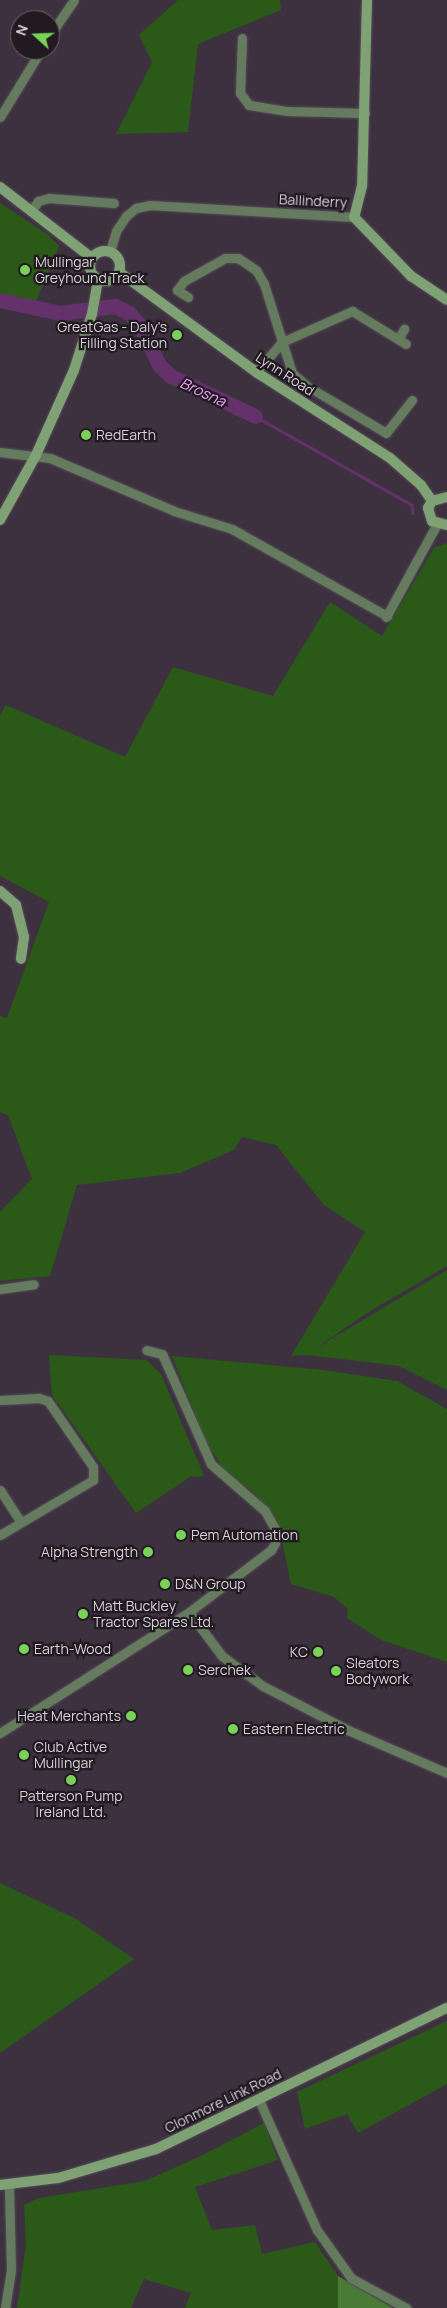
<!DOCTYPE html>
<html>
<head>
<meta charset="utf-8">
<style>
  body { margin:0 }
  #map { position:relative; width:447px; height:2308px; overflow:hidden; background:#3d313f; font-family:Manrope,sans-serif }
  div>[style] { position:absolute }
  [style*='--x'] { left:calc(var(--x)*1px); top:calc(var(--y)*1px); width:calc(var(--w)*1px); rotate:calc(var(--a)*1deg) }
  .green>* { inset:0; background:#2b5a18 }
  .forest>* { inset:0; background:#497b37 }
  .stream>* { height:2.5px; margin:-1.25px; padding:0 1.25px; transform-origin:1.25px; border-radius:1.25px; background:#65316b }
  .river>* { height:15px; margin:-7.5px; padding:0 7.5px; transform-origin:7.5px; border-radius:7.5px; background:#65316b }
  .roads { filter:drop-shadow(0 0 1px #594d5b) drop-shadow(0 0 1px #594d5b) }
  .street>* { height:9px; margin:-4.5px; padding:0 4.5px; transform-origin:4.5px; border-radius:4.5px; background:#657b5e }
  .secondary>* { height:10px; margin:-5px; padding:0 5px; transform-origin:5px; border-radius:5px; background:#7fa274 }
  .secondary>.ring { margin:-5px; padding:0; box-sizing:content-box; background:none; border:10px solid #7fa274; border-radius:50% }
  .dots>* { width:14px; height:14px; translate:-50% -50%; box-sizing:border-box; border:2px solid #211b21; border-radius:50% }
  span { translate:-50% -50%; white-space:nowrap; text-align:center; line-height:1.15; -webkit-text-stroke:4.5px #211b21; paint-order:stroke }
  .street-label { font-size:14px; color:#d7cfd8 }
  .poi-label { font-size:14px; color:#d7cfd8 }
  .left { translate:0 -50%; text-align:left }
  .right { translate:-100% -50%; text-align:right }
  .water-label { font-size:15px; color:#eda1f6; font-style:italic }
  .north { position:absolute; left:10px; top:10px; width:50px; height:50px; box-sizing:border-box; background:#211b21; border:1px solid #6a636a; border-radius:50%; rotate:290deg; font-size:14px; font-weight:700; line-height:20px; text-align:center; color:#d7cfd8 }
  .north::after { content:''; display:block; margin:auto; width:18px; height:22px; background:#79d158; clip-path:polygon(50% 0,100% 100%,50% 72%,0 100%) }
</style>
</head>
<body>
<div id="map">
  <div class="green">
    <div style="clip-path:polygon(178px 0,280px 0,281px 10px,198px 44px,188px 132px,116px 134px,152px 62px,139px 35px)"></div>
    <div style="clip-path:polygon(0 203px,47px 234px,59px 246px,35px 304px,0 294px)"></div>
    <div style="clip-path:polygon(447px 543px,447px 1266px,367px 1313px,316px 1348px,447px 1270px,447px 1390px,399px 1366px,307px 1355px,291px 1356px,365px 1232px,324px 1205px,276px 1145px,242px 1137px,234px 1150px,180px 1173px,77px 1185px,50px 1276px,0 1281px,0 1212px,32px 1179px,8px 1115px,0 1112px,0 1016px,7px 1018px,49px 902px,0 876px,0 715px,6px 705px,125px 757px,173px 667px,273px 696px,330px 602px,382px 636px,434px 548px)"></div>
    <div style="clip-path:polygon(49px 1355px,147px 1360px,161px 1374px,204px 1476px,190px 1477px,136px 1513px,52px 1395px)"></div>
    <div style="clip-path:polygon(172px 1356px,323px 1370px,397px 1381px,447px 1409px,447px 1662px,381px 1640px,347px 1618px,348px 1609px,334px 1597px,291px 1584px,280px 1531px,272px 1513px,251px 1490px,225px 1472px,204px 1438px)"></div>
    <div style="clip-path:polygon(0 1883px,76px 1919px,134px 1959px,0 2053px)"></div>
    <div style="clip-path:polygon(447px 2021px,447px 2084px,358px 2133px,347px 2114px,305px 2129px,297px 2092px)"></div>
    <div style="clip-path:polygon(264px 2123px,278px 2160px,195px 2187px,212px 2230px,255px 2225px,262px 2254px,315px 2242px,338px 2276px,338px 2308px,185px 2308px,191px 2293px,144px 2279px,131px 2308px,17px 2308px,26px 2244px,24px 2205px,39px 2198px,145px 2181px,203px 2155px)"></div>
  </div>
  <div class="forest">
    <div style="clip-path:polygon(338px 2276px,393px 2308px,338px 2308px)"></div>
  </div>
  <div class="stream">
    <div style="--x:255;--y:416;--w:180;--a:29.5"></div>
    <div style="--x:412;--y:505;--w:8;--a:83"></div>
  </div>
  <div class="river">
    <div style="--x:0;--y:300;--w:61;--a:12.2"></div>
    <div style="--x:60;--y:313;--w:55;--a:-7.3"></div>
    <div style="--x:115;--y:306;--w:16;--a:27"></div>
    <div style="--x:129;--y:313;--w:18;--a:49"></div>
    <div style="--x:141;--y:327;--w:42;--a:64.7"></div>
    <div style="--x:159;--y:365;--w:16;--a:43"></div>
    <div style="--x:171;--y:376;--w:93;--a:25.5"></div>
  </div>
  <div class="roads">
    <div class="street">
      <div style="--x:50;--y:35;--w:42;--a:-55.6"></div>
      <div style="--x:242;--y:38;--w:55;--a:92.1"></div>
      <div style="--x:240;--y:93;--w:15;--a:53"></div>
      <div style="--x:249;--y:105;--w:39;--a:9"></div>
      <div style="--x:288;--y:111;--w:77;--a:1.5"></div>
      <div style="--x:0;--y:117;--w:79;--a:-58.5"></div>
      <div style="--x:32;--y:210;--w:11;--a:-56"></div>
      <div style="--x:38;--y:201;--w:11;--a:-15"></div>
      <div style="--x:49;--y:198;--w:65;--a:4.4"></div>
      <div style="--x:110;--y:251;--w:21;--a:-73"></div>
      <div style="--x:116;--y:231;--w:18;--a:-56"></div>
      <div style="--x:126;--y:216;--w:13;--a:-39"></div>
      <div style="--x:136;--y:208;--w:14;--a:-12"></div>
      <div style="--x:150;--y:205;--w:204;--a:3.4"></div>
      <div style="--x:188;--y:297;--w:13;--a:-148"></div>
      <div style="--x:177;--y:290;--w:11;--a:-52"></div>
      <div style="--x:184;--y:281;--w:47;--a:-29.3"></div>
      <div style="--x:225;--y:258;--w:13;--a:0"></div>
      <div style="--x:238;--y:258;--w:22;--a:34"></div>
      <div style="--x:256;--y:270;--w:16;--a:60"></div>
      <div style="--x:264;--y:284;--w:93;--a:72.5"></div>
      <div style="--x:292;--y:373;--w:20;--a:41"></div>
      <div style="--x:307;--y:386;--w:92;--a:30.7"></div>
      <div style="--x:386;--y:433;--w:42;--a:-51.8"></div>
      <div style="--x:398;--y:339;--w:12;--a:-59"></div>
      <div style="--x:256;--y:372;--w:40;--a:-49"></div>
      <div style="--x:282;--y:342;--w:77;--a:-23.9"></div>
      <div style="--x:352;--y:311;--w:63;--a:31.4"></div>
      <div style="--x:0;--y:452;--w:50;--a:6.8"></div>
      <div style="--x:50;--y:458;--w:135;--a:23.1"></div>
      <div style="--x:174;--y:511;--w:61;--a:17.2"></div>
      <div style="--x:232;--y:529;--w:178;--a:29.3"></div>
      <div style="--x:386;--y:617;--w:106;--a:-61.3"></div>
      <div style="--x:0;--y:1289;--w:34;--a:-8"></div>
      <div style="--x:0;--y:1400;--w:39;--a:-3"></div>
      <div style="--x:39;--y:1398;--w:9;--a:18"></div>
      <div style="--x:48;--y:1401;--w:80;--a:55.7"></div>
      <div style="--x:93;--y:1467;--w:13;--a:90"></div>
      <div style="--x:93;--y:1480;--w:108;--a:149.4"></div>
      <div style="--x:0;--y:1490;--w:38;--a:57"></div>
      <div style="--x:189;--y:1612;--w:55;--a:53.1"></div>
      <div style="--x:222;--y:1656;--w:51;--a:36.2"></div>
      <div style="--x:263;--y:1686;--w:98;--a:27.3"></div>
      <div style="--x:350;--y:1731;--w:106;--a:23.4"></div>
      <div style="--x:0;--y:1733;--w:224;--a:-32.6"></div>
      <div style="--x:189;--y:1612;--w:103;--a:-37.1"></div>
      <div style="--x:271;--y:1550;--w:8;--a:-60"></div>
      <div style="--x:275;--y:1543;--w:14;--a:-90"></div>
      <div style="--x:275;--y:1529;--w:21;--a:-119"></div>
      <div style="--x:265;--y:1511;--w:72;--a:-139"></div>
      <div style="--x:211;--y:1464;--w:120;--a:-114"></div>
      <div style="--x:162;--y:1354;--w:16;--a:-166"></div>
      <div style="--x:259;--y:2100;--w:142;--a:66"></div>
      <div style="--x:317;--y:2230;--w:59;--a:54.7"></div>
      <div style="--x:351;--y:2278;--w:63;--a:28.6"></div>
      <div style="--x:5;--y:2308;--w:39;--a:-81"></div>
      <div style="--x:11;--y:2269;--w:84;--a:-91.4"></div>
    </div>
    <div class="secondary">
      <div style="--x:367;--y:0;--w:186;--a:91.5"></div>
      <div style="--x:362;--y:186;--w:32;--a:104"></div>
      <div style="--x:354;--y:217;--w:82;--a:46"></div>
      <div style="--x:411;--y:276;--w:43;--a:33.7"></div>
      <div style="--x:0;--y:187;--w:116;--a:37.7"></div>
      <div class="ring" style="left:90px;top:251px;width:20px;height:20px"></div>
      <div style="--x:119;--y:272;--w:170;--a:36.1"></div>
      <div style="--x:256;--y:372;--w:159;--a:32.7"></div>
      <div style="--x:390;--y:458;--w:41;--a:41.1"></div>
      <div style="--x:421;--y:485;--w:19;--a:55"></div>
      <div style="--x:447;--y:497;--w:16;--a:165"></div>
      <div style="--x:432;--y:501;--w:8;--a:120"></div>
      <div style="--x:428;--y:508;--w:14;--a:73"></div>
      <div style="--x:432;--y:521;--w:16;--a:15"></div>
      <div style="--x:0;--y:520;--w:74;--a:-61"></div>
      <div style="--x:36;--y:455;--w:93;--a:-65.9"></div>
      <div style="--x:74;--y:370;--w:59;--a:-72.2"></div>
      <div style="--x:92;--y:314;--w:36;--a:-80"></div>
      <div style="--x:0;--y:891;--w:21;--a:41"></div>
      <div style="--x:16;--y:905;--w:33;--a:76"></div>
      <div style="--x:24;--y:937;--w:22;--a:98"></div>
      <div style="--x:0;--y:2185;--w:58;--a:-6.9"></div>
      <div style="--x:58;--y:2178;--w:102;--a:-16.5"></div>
      <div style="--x:156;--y:2149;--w:323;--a:-25.9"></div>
    </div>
  </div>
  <div class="dots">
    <div style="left:25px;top:270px;background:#79d158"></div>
    <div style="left:177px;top:335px;background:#79d158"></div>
    <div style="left:86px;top:435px;background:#79d158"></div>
    <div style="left:181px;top:1535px;background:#79d158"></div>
    <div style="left:148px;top:1552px;background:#79d158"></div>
    <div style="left:165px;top:1584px;background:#79d158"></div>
    <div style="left:83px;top:1614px;background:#79d158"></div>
    <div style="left:24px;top:1649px;background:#79d158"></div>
    <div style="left:318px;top:1652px;background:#79d158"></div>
    <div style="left:188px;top:1670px;background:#79d158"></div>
    <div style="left:336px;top:1671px;background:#79d158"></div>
    <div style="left:131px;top:1716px;background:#79d158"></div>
    <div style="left:233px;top:1729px;background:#79d158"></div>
    <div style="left:24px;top:1755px;background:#79d158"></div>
    <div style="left:71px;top:1780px;background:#79d158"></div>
  </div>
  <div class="street-label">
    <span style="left:313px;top:201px;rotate:3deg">Ballinderry</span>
    <span style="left:285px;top:374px;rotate:33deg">Lynn Road</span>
    <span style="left:223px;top:2101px;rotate:-26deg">Clonmore Link Road</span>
  </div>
  <div class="poi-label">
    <span class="left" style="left:35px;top:270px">Mullingar<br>Greyhound Track</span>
    <span class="right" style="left:167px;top:335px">GreatGas - Daly's<br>Filling Station</span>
    <span class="left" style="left:96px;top:435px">RedEarth</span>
    <span class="left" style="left:191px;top:1535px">Pem Automation</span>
    <span class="right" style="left:138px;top:1552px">Alpha Strength</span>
    <span class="left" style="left:175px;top:1584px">D&amp;N Group</span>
    <span class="left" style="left:93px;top:1614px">Matt Buckley<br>Tractor Spares Ltd.</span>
    <span class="left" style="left:34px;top:1649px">Earth-Wood</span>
    <span class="right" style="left:308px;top:1652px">KC</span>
    <span class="left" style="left:346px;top:1671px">Sleators<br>Bodywork</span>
    <span class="left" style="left:198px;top:1670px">Serchek</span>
    <span class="right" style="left:121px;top:1716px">Heat Merchants</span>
    <span class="left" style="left:243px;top:1729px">Eastern Electric</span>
    <span class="left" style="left:34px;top:1755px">Club Active<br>Mullingar</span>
    <span style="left:71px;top:1804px">Patterson Pump<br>Ireland Ltd.</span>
  </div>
  <div class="water-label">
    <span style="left:203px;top:392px;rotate:25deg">Brosna</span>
  </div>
  <div class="north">N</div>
</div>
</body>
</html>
